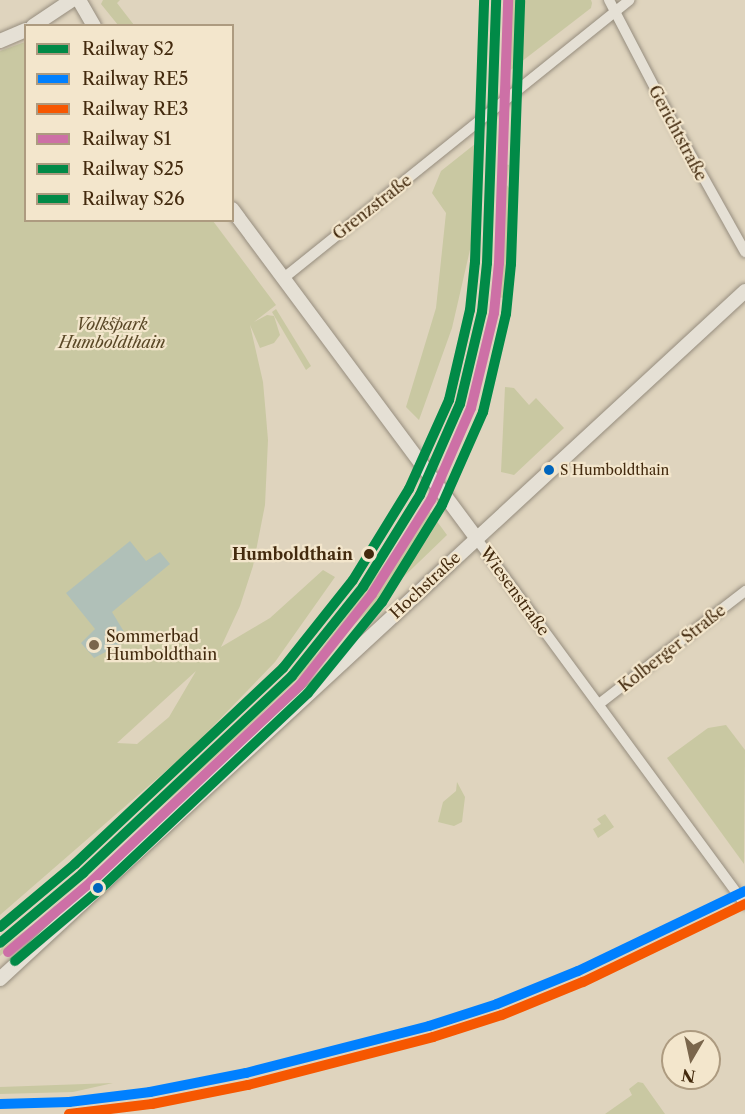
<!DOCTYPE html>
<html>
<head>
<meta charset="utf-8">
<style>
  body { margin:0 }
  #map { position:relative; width:745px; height:1114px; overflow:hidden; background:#dfd4be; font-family:"Libre Caslon Text",serif }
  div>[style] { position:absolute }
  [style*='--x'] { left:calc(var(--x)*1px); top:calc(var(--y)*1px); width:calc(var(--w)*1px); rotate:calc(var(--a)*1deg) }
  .green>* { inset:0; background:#c9c8a2 }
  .water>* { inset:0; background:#b0c0b8 }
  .roads { filter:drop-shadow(0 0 2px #968d7e) drop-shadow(0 0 2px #968d7e) }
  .minor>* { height:10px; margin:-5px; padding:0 5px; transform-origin:5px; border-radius:5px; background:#e5e0d5 }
  .tertiary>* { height:14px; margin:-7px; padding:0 7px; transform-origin:7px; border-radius:7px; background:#e5e0d5 }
  .rail-1>* { height:10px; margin:-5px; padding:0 5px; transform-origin:5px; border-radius:5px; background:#018a47 }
  .rail-2>* { height:10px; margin:-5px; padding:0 5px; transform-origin:5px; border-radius:5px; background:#0080ff }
  .rail-3>* { height:10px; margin:-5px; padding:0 5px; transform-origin:5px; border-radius:5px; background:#f65701 }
  .rail-4>* { height:10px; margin:-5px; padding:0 5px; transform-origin:5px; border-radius:5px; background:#cd70a6 }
  .rail-5>* { height:10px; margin:-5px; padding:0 5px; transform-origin:5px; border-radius:5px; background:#018a47 }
  .rail-6>* { height:10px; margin:-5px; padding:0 5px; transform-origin:5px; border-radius:5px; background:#018a47 }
  .dots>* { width:16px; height:16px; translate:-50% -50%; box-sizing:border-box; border:3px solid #f3e6cc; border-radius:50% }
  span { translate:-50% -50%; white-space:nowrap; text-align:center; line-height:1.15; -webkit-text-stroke:4.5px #f3e6cc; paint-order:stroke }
  .bus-label { font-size:14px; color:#432a0e }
  .left { translate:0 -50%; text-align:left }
  .street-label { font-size:16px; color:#432a0e }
  .park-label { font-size:16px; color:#5a4827; font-style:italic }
  .stop-label { font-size:16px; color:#432a0e; font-weight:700 }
  .right { translate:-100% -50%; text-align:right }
  .poi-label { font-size:16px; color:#432a0e }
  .legend { position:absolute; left:24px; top:24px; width:210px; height:198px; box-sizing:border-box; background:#f3e6cc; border:2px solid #ad9b80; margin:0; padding:8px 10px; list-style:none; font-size:18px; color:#432a0e }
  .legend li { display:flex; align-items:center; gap:12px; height:30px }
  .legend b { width:30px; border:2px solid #ad9b80 }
  .north { position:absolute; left:661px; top:1030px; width:60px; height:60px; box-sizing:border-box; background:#f3e6cc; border:2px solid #ad9b80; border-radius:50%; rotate:189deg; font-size:16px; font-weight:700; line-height:24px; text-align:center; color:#432a0e }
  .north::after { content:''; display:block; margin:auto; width:21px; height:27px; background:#7a664c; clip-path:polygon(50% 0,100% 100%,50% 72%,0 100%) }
</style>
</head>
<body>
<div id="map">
  <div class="green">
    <div style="clip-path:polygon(103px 0,120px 0,117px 3px,134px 25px,118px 25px,101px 4px)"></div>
    <div style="clip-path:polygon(505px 0,591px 0,592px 3px,591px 8px,504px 75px)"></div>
    <div style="clip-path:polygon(evenodd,25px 42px,26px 220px,213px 221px,276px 305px,254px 322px,267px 315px,274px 316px,280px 335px,274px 343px,260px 348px,250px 325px,263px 382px,266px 416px,268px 440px,265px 505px,253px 566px,240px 606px,221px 647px,270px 618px,323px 570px,335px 577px,275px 662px,190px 750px,0 915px,0 51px,25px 42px,196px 671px,169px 717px,137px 744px,117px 743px,196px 671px)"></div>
    <div style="clip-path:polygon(480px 140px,475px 228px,452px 328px,419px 420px,406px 407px,436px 308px,446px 213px,432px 193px,441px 171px)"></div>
    <div style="clip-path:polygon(502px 163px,509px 165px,507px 185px,511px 191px,508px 298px,491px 297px,496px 254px,497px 177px)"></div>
    <div style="clip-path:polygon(276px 309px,311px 366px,306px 370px,272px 312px)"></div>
    <div style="clip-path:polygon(505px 387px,514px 388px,529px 405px,536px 398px,564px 428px,514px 475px,501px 472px)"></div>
    <div style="clip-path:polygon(425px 505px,447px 535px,248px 727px,0 956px,0 950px,35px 923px,155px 813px,317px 654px,362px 596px)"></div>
    <div style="clip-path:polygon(726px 725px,745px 750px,744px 864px,667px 758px,708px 728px)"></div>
    <div style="clip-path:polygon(457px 782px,465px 797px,462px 822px,454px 826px,438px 822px,443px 802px,456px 791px)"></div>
    <div style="clip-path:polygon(605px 814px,614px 827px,598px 838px,593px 829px,601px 824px,597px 819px)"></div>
    <div style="clip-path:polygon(638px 1082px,643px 1083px,665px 1114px,605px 1114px,632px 1095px,629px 1089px)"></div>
    <div style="clip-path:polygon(113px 1083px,73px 1092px,0 1094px,0 1087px)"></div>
  </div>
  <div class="water">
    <div style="clip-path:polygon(130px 541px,146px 561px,160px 552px,170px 564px,112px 612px,129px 640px,94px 658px,81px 643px,95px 629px,66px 593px)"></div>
  </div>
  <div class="roads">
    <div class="minor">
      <div style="--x:609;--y:0;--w:139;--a:62.5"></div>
      <div style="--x:673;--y:123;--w:148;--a:60.8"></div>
      <div style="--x:285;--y:277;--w:442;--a:-38.8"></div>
      <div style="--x:476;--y:538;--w:454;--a:53.7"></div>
      <div style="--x:599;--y:704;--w:185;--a:-37.7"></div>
    </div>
    <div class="tertiary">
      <div style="--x:79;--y:0;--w:30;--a:60"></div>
      <div style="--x:33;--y:26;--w:47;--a:-33.7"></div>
      <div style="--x:0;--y:41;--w:28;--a:-23"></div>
      <div style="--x:232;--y:209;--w:410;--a:53.4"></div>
      <div style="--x:0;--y:979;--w:1014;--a:-42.72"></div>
    </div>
  </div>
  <div class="rail-1">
    <div style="--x:0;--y:943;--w:109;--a:-40.1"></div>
    <div style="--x:83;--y:873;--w:287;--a:-43.3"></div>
    <div style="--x:292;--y:676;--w:114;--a:-51.4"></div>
    <div style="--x:363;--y:587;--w:108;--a:-58.2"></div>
    <div style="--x:420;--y:495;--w:99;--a:-66.3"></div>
    <div style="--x:460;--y:404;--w:95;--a:-76.6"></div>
    <div style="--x:482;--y:312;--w:49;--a:-84.2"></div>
    <div style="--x:487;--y:263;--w:263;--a:-88"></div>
  </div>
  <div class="rail-2">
    <div style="--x:0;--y:1104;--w:69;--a:-1.7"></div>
    <div style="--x:69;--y:1102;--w:82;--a:-7"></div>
    <div style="--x:150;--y:1092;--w:98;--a:-11.2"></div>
    <div style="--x:246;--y:1073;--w:189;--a:-14.4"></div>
    <div style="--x:429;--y:1026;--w:71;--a:-17.9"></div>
    <div style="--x:497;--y:1004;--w:87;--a:-22.2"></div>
    <div style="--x:578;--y:971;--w:185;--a:-25.6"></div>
  </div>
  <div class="rail-3">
    <div style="--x:69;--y:1114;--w:84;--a:-6.9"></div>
    <div style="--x:152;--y:1104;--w:98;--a:-11.2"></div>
    <div style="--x:248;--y:1085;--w:191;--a:-14.5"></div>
    <div style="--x:433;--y:1037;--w:72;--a:-17.7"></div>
    <div style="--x:502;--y:1015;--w:87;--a:-22.2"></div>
    <div style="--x:583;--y:982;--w:180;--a:-25.7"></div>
  </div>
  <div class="rail-4">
    <div style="--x:8;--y:952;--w:109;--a:-40.1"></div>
    <div style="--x:91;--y:882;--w:287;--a:-43.3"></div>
    <div style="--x:300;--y:685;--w:116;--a:-51.6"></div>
    <div style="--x:372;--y:594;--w:111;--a:-57.9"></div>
    <div style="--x:431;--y:500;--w:100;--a:-66.5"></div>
    <div style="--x:471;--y:408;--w:98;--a:-76.4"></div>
    <div style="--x:494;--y:313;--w:50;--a:-84.3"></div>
    <div style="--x:499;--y:263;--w:263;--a:-88"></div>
  </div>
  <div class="rail-5">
    <div style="--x:0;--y:927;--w:98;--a:-40"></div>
    <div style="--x:75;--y:864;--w:286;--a:-43.3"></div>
    <div style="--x:283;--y:668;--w:112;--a:-51.5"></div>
    <div style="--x:353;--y:580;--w:107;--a:-58.4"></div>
    <div style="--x:409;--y:489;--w:98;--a:-65.8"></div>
    <div style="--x:449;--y:400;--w:92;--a:-76.9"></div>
    <div style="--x:470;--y:310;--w:48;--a:-84.1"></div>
    <div style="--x:475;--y:262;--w:262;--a:-88"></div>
  </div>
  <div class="rail-6">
    <div style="--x:15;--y:961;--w:110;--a:-40.2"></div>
    <div style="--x:99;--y:890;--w:287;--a:-43.3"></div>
    <div style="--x:308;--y:693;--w:117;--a:-50.9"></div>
    <div style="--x:382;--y:602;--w:114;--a:-58.3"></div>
    <div style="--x:442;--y:505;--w:102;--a:-66.2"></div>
    <div style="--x:483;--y:412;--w:101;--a:-76.8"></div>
    <div style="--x:506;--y:314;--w:50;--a:-84.3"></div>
    <div style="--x:511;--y:264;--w:263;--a:-88"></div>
  </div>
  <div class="dots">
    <div style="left:549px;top:470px;background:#0065bd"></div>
    <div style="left:369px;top:554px;background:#432a0e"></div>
    <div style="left:94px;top:645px;background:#7a664c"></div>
    <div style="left:98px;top:888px;background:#0065bd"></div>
  </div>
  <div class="bus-label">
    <span class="left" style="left:560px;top:470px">S Humboldthain</span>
  </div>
  <div class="street-label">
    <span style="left:678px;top:133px;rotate:62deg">Gerichtstraße</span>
    <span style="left:372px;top:207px;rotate:-38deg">Grenzstraße</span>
    <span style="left:425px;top:585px;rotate:-43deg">Hochstraße</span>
    <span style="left:515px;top:591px;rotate:54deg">Wiesenstraße</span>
    <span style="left:672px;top:648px;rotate:-38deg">Kolberger Straße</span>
  </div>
  <div class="park-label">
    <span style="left:112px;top:333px">Volkspark<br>Humboldthain</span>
  </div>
  <div class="stop-label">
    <span class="right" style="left:353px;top:554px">Humboldthain</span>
  </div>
  <div class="poi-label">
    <span class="left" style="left:106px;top:645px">Sommerbad<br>Humboldthain</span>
  </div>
  <ul class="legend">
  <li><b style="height:8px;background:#018a47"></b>Railway S2</li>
  <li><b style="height:8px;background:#0080ff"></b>Railway RE5</li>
  <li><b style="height:8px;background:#f65701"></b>Railway RE3</li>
  <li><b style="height:8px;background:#cd70a6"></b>Railway S1</li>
  <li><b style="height:8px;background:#018a47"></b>Railway S25</li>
  <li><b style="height:8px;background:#018a47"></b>Railway S26</li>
  </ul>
  <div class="north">N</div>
</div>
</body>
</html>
